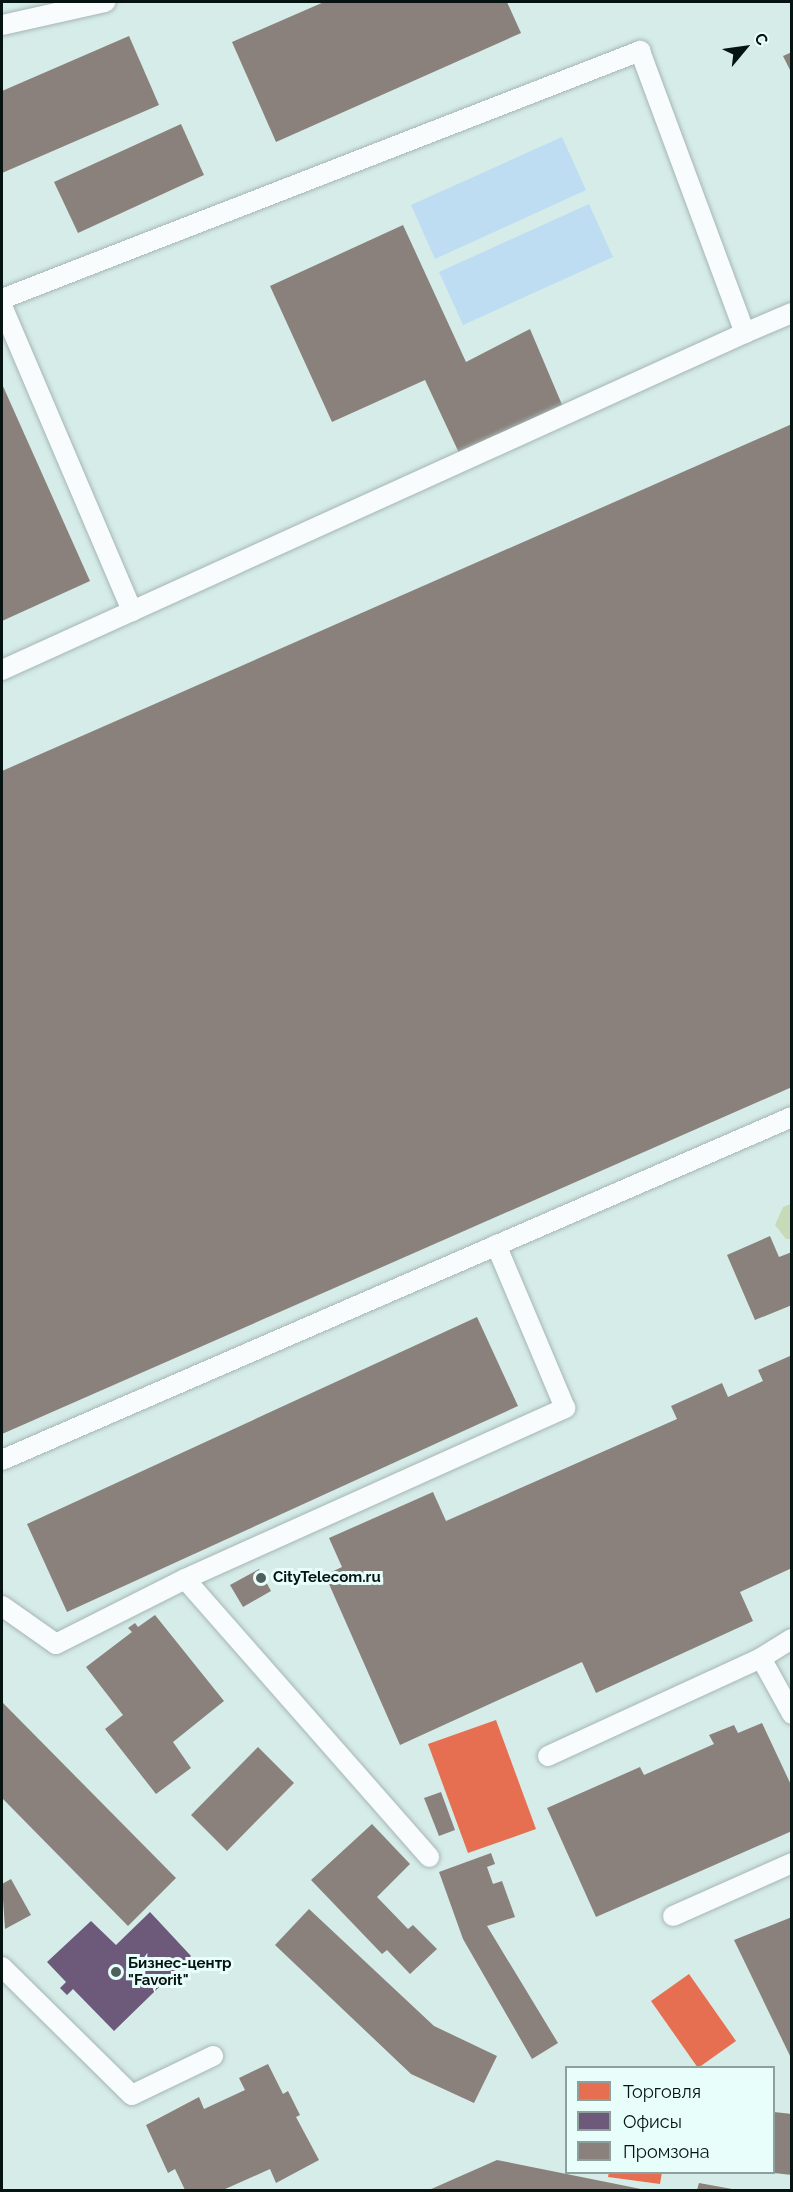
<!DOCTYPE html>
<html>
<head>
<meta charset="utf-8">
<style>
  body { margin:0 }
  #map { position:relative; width:793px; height:2192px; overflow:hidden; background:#d6ece8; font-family:Raleway,sans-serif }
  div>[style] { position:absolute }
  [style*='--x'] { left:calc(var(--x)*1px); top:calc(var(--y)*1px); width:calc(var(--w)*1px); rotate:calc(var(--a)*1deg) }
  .green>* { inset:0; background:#c7dbb9 }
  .water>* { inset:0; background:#beddf2 }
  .shops>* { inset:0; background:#e76f51 }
  .offices>* { inset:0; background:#6d597a }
  .industry>* { inset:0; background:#8a817c }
  .roads { filter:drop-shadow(0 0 2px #a5b6b3) drop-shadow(0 0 2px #a5b6b3) }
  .service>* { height:20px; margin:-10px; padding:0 10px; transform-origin:10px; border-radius:10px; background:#f9fcfc }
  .dots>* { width:16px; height:16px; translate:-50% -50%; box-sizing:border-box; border:3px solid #e7fefa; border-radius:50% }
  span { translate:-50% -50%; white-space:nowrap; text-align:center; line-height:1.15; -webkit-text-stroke:6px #e7fefa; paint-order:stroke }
  .poi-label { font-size:15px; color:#051311; font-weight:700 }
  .left { translate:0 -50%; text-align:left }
  .frame { position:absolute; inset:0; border:3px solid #051311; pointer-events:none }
  .legend { position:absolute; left:565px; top:2066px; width:210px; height:108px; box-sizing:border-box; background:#e7fefa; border:2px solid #8da09d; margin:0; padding:8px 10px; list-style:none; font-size:18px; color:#051311 }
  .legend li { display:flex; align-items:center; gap:12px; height:30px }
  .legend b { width:30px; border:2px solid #8da09d }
  .north { position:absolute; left:715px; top:18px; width:60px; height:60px; -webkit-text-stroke:4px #e7fefa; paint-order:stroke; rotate:61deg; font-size:16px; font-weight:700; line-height:24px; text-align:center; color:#051311 }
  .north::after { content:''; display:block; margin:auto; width:21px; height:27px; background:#051311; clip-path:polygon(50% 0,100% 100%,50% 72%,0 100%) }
</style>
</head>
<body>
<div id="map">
  <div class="green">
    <div style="clip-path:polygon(791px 1204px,791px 1239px,786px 1239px,775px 1225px,783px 1207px)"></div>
  </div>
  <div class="water">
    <div style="clip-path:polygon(562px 137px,586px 190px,435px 259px,411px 205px)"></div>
    <div style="clip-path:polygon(589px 204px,613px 257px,463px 325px,439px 272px)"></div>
  </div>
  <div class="shops">
    <div style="clip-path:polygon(496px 1720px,536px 1829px,468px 1853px,428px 1744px)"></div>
    <div style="clip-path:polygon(689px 1974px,736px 2041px,698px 2068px,651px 2001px)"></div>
    <div style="clip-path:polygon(609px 2172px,662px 2172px,660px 2184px,608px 2177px)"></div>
  </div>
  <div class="offices">
    <div style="clip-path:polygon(150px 1912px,191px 1956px,114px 2031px,73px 1989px,67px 1995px,60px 1988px,66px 1982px,47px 1962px,91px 1921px,116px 1945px)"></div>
  </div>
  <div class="industry">
    <div style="clip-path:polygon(324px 2px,507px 2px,521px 33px,276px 142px,232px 42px)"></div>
    <div style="clip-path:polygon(129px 36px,159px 105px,2px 173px,2px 91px)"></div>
    <div style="clip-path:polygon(792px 52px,792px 74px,783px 56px)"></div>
    <div style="clip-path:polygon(181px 124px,204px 175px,78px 233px,54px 182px)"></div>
    <div style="clip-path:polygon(403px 225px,466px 362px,530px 329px,563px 407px,460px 455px,425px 380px,332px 422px,270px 286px)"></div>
    <div style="clip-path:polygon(2px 384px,90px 581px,2px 621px)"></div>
    <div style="clip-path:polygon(792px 424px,792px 1087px,2px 1434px,2px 771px)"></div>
    <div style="clip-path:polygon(770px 1236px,779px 1257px,792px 1252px,792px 1305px,755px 1320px,727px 1255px)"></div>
    <div style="clip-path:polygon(477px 1317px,518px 1406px,67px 1612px,27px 1524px)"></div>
    <div style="clip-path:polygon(790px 1356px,792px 1568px,740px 1592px,753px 1621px,596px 1693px,582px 1662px,400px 1745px,325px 1575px,342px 1567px,329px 1538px,433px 1492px,446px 1521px,677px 1419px,671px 1406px,722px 1383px,728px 1397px,763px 1381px,758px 1370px)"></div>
    <div style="clip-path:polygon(259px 1569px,271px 1591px,243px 1607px,230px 1585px)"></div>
    <div style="clip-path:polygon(155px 1615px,224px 1701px,173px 1742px,191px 1768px,156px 1794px,105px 1729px,123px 1715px,86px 1667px,132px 1632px,128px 1628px,135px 1623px,138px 1627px)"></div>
    <div style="clip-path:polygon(2px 1702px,176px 1878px,128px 1926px,2px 1798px)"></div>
    <div style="clip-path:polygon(762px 1723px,792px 1787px,792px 1831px,596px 1917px,547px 1808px,640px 1767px,644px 1775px,714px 1744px,709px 1735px,734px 1725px,738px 1733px)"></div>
    <div style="clip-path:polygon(258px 1747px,294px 1783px,227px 1851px,191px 1815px)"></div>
    <div style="clip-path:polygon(441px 1792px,455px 1830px,439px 1836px,424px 1798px)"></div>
    <div style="clip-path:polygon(372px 1824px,410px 1864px,377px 1897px,408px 1929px,413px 1925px,437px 1949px,410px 1974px,387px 1950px,382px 1954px,311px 1880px)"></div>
    <div style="clip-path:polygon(491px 1853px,495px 1864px,487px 1867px,493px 1884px,502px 1881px,515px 1917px,487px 1926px,558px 2043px,532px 2059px,463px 1939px,439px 1872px)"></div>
    <div style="clip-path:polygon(11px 1879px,31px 1915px,5px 1929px,2px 1884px)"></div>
    <div style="clip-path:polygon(309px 1909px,434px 2026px,497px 2056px,474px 2103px,411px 2074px,275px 1945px)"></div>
    <div style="clip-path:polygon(792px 1917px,792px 2060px,734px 1940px)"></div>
    <div style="clip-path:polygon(268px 2064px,283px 2094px,288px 2091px,300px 2115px,296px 2117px,319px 2160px,276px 2183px,270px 2169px,223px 2190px,185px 2190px,175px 2169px,168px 2173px,146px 2125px,199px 2097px,204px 2109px,245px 2090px,239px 2078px)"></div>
    <div style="clip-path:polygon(774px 2112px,792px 2114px,792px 2175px,774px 2173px)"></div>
    <div style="clip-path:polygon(497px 2160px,641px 2189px,641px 2190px,429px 2190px)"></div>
    <div style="clip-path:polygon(699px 2183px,732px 2189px,732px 2190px,697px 2190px)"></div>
  </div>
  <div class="roads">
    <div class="service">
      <div style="--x:2;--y:25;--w:106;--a:-12.6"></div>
      <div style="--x:2;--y:299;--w:685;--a:-21.24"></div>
      <div style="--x:640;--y:51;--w:301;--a:69.6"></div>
      <div style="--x:745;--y:333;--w:51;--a:-23.1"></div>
      <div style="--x:2;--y:306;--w:332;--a:66.9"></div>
      <div style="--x:2;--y:670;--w:816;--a:-24.4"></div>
      <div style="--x:2;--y:1460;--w:861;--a:-23.47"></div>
      <div style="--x:185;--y:1579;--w:417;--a:-24.2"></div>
      <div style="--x:565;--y:1408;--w:177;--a:-112.9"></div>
      <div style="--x:2;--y:1606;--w:66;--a:35.1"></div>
      <div style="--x:56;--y:1644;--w:144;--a:-26.7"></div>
      <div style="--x:185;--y:1579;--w:370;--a:48.7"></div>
      <div style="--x:761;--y:1658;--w:36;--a:-32"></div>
      <div style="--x:548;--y:1756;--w:234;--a:-24.7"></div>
      <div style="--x:761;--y:1658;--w:64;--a:61"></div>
      <div style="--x:673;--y:1916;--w:130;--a:-24"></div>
      <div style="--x:2;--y:1967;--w:182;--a:44.6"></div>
      <div style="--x:132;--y:2095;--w:90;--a:-25.7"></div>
    </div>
  </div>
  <div class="dots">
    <div style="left:261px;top:1578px;background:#4e5f5c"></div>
    <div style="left:116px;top:1972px;background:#4e5f5c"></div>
  </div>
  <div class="poi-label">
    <span class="left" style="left:273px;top:1578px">CityTelecom.ru</span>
    <span class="left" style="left:128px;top:1972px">Бизнес-центр<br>"Favorit"</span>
  </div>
  <div class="frame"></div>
  <ul class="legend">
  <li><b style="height:16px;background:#e76f51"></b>Торговля</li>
  <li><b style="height:16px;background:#6d597a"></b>Офисы</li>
  <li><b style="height:16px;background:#8a817c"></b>Промзона</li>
  </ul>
  <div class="north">С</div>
</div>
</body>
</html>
